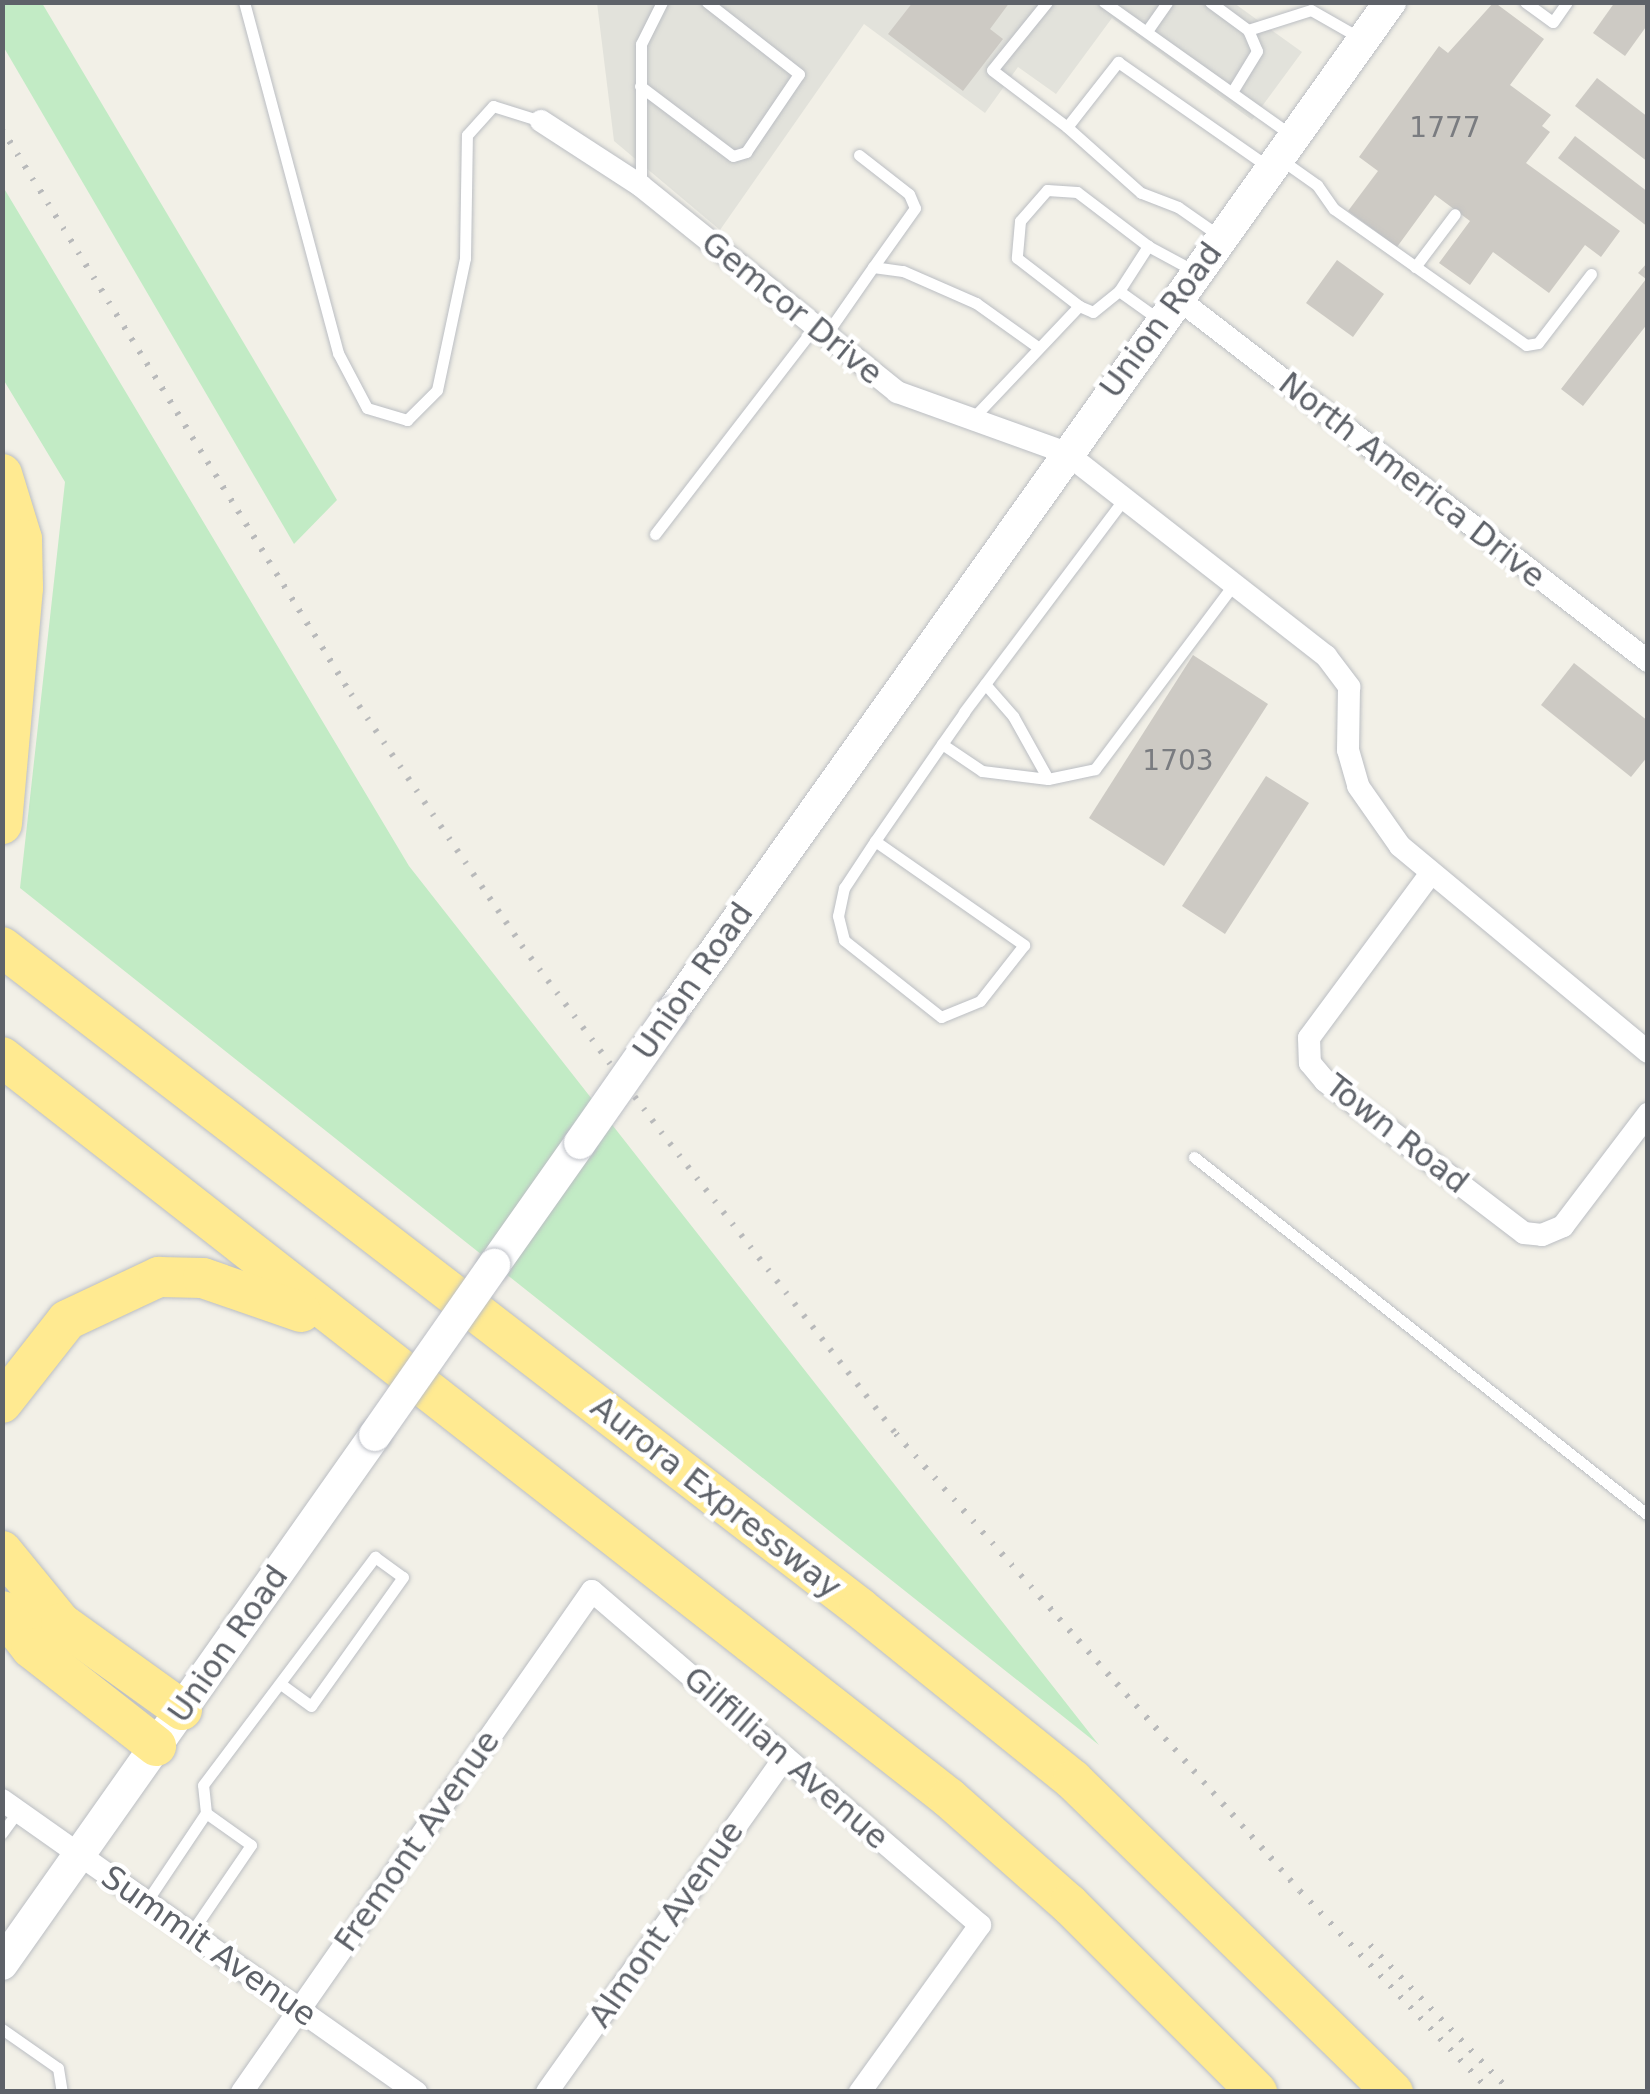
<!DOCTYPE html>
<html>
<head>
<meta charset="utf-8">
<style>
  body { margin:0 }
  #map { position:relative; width:1650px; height:2094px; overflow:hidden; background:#f2f0e7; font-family:"DejaVu Sans",sans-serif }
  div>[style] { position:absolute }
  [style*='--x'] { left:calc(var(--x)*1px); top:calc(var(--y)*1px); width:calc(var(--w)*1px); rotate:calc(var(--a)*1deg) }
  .industrial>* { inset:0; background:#e2e2db }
  .green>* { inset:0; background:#c2ebc5 }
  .building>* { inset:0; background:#cdcac4 }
  .roads { filter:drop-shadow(0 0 2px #bbbec3) drop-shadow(0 0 2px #bbbec3) }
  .lane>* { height:11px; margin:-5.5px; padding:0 5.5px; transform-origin:5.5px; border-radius:5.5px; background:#fff }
  .street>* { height:22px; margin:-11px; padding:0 11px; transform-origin:11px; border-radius:11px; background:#fff }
  .secondary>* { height:32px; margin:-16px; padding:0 16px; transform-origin:16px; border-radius:16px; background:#fff }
  .highway>* { height:40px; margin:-20px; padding:0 20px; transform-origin:20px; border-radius:20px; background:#ffea91 }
  .rail>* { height:6px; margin-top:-3px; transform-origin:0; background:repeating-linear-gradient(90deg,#b8b9ba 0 2.5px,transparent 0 14.5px) }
  .bridges { filter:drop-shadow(0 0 2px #bcbfc6) drop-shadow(0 0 2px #bcbfc6) }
  .secondary-bridge>* { height:32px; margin:-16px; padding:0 16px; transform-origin:16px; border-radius:16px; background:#fff }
  span { translate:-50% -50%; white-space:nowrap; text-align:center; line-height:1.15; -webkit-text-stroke:9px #fff; paint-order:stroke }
  .number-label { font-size:28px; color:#7a7c80 }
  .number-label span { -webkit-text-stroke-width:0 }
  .street-label { font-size:32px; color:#5e6269 }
  .frame { position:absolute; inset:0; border:5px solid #5e6269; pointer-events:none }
</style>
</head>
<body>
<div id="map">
  <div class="industrial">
    <div style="clip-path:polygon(597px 3px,1234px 3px,1302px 52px,1252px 120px,1112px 18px,1056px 94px,1018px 67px,985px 113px,864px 24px,720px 230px,614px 141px)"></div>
  </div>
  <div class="green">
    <div style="clip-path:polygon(2px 3px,42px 3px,337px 500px,294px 544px,3px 46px)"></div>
    <div style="clip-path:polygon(2px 185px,409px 866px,1099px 1745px,20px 888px,65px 482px,3px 379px)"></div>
  </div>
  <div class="building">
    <div style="clip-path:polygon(913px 2px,1010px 2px,990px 29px,1003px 39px,963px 91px,888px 34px)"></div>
    <div style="clip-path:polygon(1494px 2px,1544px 39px,1510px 85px,1551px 115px,1542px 126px,1550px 132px,1526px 163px,1620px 231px,1601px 257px,1585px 245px,1549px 293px,1493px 252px,1470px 285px,1439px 263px,1470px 221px,1435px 195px,1397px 247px,1348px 211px,1378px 171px,1359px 157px,1439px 46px,1448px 53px)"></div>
    <div style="clip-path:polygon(1615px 2px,1648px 2px,1648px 24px,1625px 56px,1593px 33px)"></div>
    <div style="clip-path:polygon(1597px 78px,1648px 117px,1648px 162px,1575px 106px)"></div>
    <div style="clip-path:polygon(1575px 136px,1648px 192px,1648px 227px,1558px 158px)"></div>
    <div style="clip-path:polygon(1337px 260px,1384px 294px,1353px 337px,1306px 303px)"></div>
    <div style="clip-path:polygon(1648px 262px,1648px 323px,1583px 406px,1561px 389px,1646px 279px,1638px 273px)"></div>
    <div style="clip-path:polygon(1193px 655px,1268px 704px,1164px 866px,1089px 818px)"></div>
    <div style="clip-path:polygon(1574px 663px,1648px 721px,1648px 756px,1631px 777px,1541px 705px)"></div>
    <div style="clip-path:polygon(1266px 776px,1309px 803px,1225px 934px,1182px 906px)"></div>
  </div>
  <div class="roads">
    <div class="lane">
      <div style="--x:244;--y:2;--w:363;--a:75"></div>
      <div style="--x:338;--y:353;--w:62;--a:62.2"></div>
      <div style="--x:367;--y:408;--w:42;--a:16.7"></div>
      <div style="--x:407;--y:420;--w:42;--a:-45"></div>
      <div style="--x:437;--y:390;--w:135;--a:-78"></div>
      <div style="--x:465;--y:258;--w:123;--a:-89.1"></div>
      <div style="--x:467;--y:135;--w:39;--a:-48"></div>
      <div style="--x:493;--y:106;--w:50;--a:17.4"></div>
      <div style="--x:1047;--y:2;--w:87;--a:129"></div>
      <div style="--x:992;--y:70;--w:94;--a:37.2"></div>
      <div style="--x:1104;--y:2;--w:228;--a:35.4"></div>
      <div style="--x:1210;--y:2;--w:47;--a:36.4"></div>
      <div style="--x:1248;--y:30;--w:66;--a:-17.6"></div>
      <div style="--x:1311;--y:10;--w:56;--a:29.7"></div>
      <div style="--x:1525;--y:2;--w:34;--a:36"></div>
      <div style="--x:1553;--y:22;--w:24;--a:-55"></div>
      <div style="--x:1147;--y:31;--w:35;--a:-55"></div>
      <div style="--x:640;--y:86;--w:116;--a:37"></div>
      <div style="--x:733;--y:156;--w:14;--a:-17"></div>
      <div style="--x:746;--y:152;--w:94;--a:-55.8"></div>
      <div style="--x:799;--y:74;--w:117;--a:-142"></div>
      <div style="--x:1232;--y:92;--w:48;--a:-58.6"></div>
      <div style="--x:1257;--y:51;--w:23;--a:-113"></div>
      <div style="--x:859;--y:155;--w:63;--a:38"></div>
      <div style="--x:909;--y:194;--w:15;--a:67"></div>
      <div style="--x:915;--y:208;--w:72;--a:125.4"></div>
      <div style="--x:1283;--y:161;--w:42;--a:35.2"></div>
      <div style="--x:1317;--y:185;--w:29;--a:55"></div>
      <div style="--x:1334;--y:209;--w:235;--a:35.3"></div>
      <div style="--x:1526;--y:345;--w:12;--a:-9"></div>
      <div style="--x:1538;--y:343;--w:87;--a:-52.5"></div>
      <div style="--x:641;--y:186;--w:142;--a:-90"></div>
      <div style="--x:641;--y:44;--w:47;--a:-63.4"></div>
      <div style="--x:1221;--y:237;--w:52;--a:-145.1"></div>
      <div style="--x:1178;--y:207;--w:40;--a:-159"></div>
      <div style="--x:1141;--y:193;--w:99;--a:-138.3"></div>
      <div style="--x:1067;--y:127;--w:83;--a:-51.9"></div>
      <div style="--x:1118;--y:62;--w:182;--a:34.9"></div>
      <div style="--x:1148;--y:246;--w:55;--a:28.4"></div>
      <div style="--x:1415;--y:267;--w:66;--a:-53"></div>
      <div style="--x:1119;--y:291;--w:54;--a:-57.2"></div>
      <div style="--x:1148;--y:246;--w:89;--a:-142.7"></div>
      <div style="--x:1077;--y:192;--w:30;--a:-176"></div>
      <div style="--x:1047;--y:190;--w:41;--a:131.1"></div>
      <div style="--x:1020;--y:221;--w:37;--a:95"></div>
      <div style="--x:1017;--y:258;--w:78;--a:37.7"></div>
      <div style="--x:1079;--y:306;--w:15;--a:23"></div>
      <div style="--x:1093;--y:312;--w:33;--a:-39"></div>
      <div style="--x:1119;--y:291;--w:52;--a:35.5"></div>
      <div style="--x:825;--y:336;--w:84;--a:-55.2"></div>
      <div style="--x:873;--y:267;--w:30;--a:8"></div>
      <div style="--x:903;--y:271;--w:80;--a:23.7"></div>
      <div style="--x:976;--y:303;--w:77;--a:35.5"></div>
      <div style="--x:972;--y:419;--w:156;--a:-46.6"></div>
      <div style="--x:655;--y:534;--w:262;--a:-52.4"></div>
      <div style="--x:985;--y:684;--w:43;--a:48.8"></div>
      <div style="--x:1013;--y:716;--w:72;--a:60.9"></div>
      <div style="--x:1048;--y:779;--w:48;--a:-12"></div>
      <div style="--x:1095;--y:769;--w:231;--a:-53.1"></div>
      <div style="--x:942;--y:744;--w:48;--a:34"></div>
      <div style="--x:982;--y:771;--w:66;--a:6.9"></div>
      <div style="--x:875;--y:841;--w:182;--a:34.9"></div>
      <div style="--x:1024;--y:945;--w:71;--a:128.2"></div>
      <div style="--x:980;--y:1001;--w:42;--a:157.7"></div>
      <div style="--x:941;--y:1017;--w:124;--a:-141.6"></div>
      <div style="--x:844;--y:940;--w:25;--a:-104"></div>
      <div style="--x:838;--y:916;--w:29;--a:-78"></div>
      <div style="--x:844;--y:888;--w:56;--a:-56.6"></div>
      <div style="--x:875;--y:841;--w:118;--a:-55.4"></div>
      <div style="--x:942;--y:744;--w:39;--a:-55"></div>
      <div style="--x:964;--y:712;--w:266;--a:-53.1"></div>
      <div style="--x:1194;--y:1157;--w:578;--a:38.26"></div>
      <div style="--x:206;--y:1813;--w:28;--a:-96"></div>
      <div style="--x:203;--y:1785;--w:286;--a:-53"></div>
      <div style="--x:375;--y:1557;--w:34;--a:36"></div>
      <div style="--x:403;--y:1577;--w:158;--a:125.5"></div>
      <div style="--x:311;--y:1706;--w:34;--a:-144"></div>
      <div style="--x:2;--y:1833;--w:27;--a:-54"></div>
      <div style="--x:147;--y:1901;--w:106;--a:-56.2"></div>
      <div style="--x:206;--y:1813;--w:55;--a:35.4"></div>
      <div style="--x:251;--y:1845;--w:107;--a:124.3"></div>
      <div style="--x:2;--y:2029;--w:68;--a:34.9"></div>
      <div style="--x:58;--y:2068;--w:24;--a:81"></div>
    </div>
    <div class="street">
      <div style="--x:541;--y:121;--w:119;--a:33"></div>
      <div style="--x:641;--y:186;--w:329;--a:38.8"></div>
      <div style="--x:897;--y:392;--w:180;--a:19.8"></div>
      <div style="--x:1066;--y:453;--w:330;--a:38"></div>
      <div style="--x:1326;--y:656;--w:39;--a:53"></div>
      <div style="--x:1349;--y:687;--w:63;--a:90.9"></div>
      <div style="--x:1348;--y:750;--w:37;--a:74"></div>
      <div style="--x:1358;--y:786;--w:73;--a:55"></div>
      <div style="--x:1400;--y:846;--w:322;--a:39.7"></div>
      <div style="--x:1177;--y:298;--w:595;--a:37.62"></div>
      <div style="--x:1431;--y:873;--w:205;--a:126.5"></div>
      <div style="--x:1309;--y:1038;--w:25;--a:88"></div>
      <div style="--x:1310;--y:1063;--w:23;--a:50"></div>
      <div style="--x:1325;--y:1081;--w:250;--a:37.4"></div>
      <div style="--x:1524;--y:1233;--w:18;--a:6"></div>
      <div style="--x:1542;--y:1235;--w:23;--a:-23"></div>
      <div style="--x:1563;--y:1226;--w:141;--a:-52.8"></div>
      <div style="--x:2;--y:1800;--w:507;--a:35.2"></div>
      <div style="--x:242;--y:2092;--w:611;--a:-55.06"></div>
      <div style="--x:592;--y:1591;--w:512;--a:40.72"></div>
      <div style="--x:980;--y:1925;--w:206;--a:125.7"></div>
      <div style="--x:547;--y:2092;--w:411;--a:-54.6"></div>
    </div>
    <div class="secondary">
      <div style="--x:671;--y:1013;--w:1241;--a:-54.58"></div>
      <div style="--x:494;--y:1265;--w:149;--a:-54.8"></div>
      <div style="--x:2;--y:1964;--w:647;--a:-54.81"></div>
    </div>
    <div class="highway">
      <div style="--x:2;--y:474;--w:68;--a:72.9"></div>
      <div style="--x:22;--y:539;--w:49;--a:88.8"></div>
      <div style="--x:23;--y:588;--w:237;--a:95.1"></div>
      <div style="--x:2;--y:947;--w:1083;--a:37.61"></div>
      <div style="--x:860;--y:1608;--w:274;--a:38.9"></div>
      <div style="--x:1073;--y:1780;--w:447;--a:44.3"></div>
      <div style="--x:2;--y:1057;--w:1202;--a:38.04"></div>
      <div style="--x:949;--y:1798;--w:160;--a:41.5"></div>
      <div style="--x:1069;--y:1904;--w:266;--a:45"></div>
      <div style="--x:2;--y:1403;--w:105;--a:-51.9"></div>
      <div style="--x:67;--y:1320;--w:102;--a:-25.1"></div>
      <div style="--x:159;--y:1277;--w:44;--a:1.3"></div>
      <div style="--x:203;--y:1278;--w:104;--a:19.1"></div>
      <div style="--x:2;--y:1551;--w:93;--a:50.7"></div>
      <div style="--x:61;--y:1623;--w:149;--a:35.7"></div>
      <div style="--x:2;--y:1611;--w:47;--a:51.9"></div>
      <div style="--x:31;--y:1648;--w:159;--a:38.1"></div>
    </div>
  </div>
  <div class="rail">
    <div style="--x:2;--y:129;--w:664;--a:58.3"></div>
    <div style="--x:351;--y:694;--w:305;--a:55.8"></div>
    <div style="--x:522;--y:946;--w:232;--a:53.2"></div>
    <div style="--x:661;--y:1132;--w:383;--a:52.1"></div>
    <div style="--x:896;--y:1434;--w:610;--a:48.52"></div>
    <div style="--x:1300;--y:1891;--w:277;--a:46.5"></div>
    <div style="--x:1370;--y:1945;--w:204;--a:46.2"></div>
  </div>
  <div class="bridges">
    <div class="secondary-bridge">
      <div style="--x:580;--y:1143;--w:159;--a:-55"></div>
      <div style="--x:375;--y:1435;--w:208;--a:-55"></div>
    </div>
  </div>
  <div class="number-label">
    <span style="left:1445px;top:128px">1777</span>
    <span style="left:1178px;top:761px">1703</span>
  </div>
  <div class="street-label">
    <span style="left:792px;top:308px;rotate:39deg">Gemcor Drive</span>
    <span style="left:1161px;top:320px;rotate:-54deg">Union Road</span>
    <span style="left:1412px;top:480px;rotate:38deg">North America Drive</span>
    <span style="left:693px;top:981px;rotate:-55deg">Union Road</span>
    <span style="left:1397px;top:1134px;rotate:38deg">Town Road</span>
    <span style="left:716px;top:1497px;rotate:38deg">Aurora Expressway</span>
    <span style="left:228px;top:1644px;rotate:-55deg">Union Road</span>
    <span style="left:786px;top:1758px;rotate:41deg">Gilfillian Avenue</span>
    <span style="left:417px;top:1841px;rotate:-55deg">Fremont Avenue</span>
    <span style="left:666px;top:1924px;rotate:-55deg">Almont Avenue</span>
    <span style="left:209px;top:1946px;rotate:35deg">Summit Avenue</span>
  </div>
  <div class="frame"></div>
</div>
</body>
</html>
